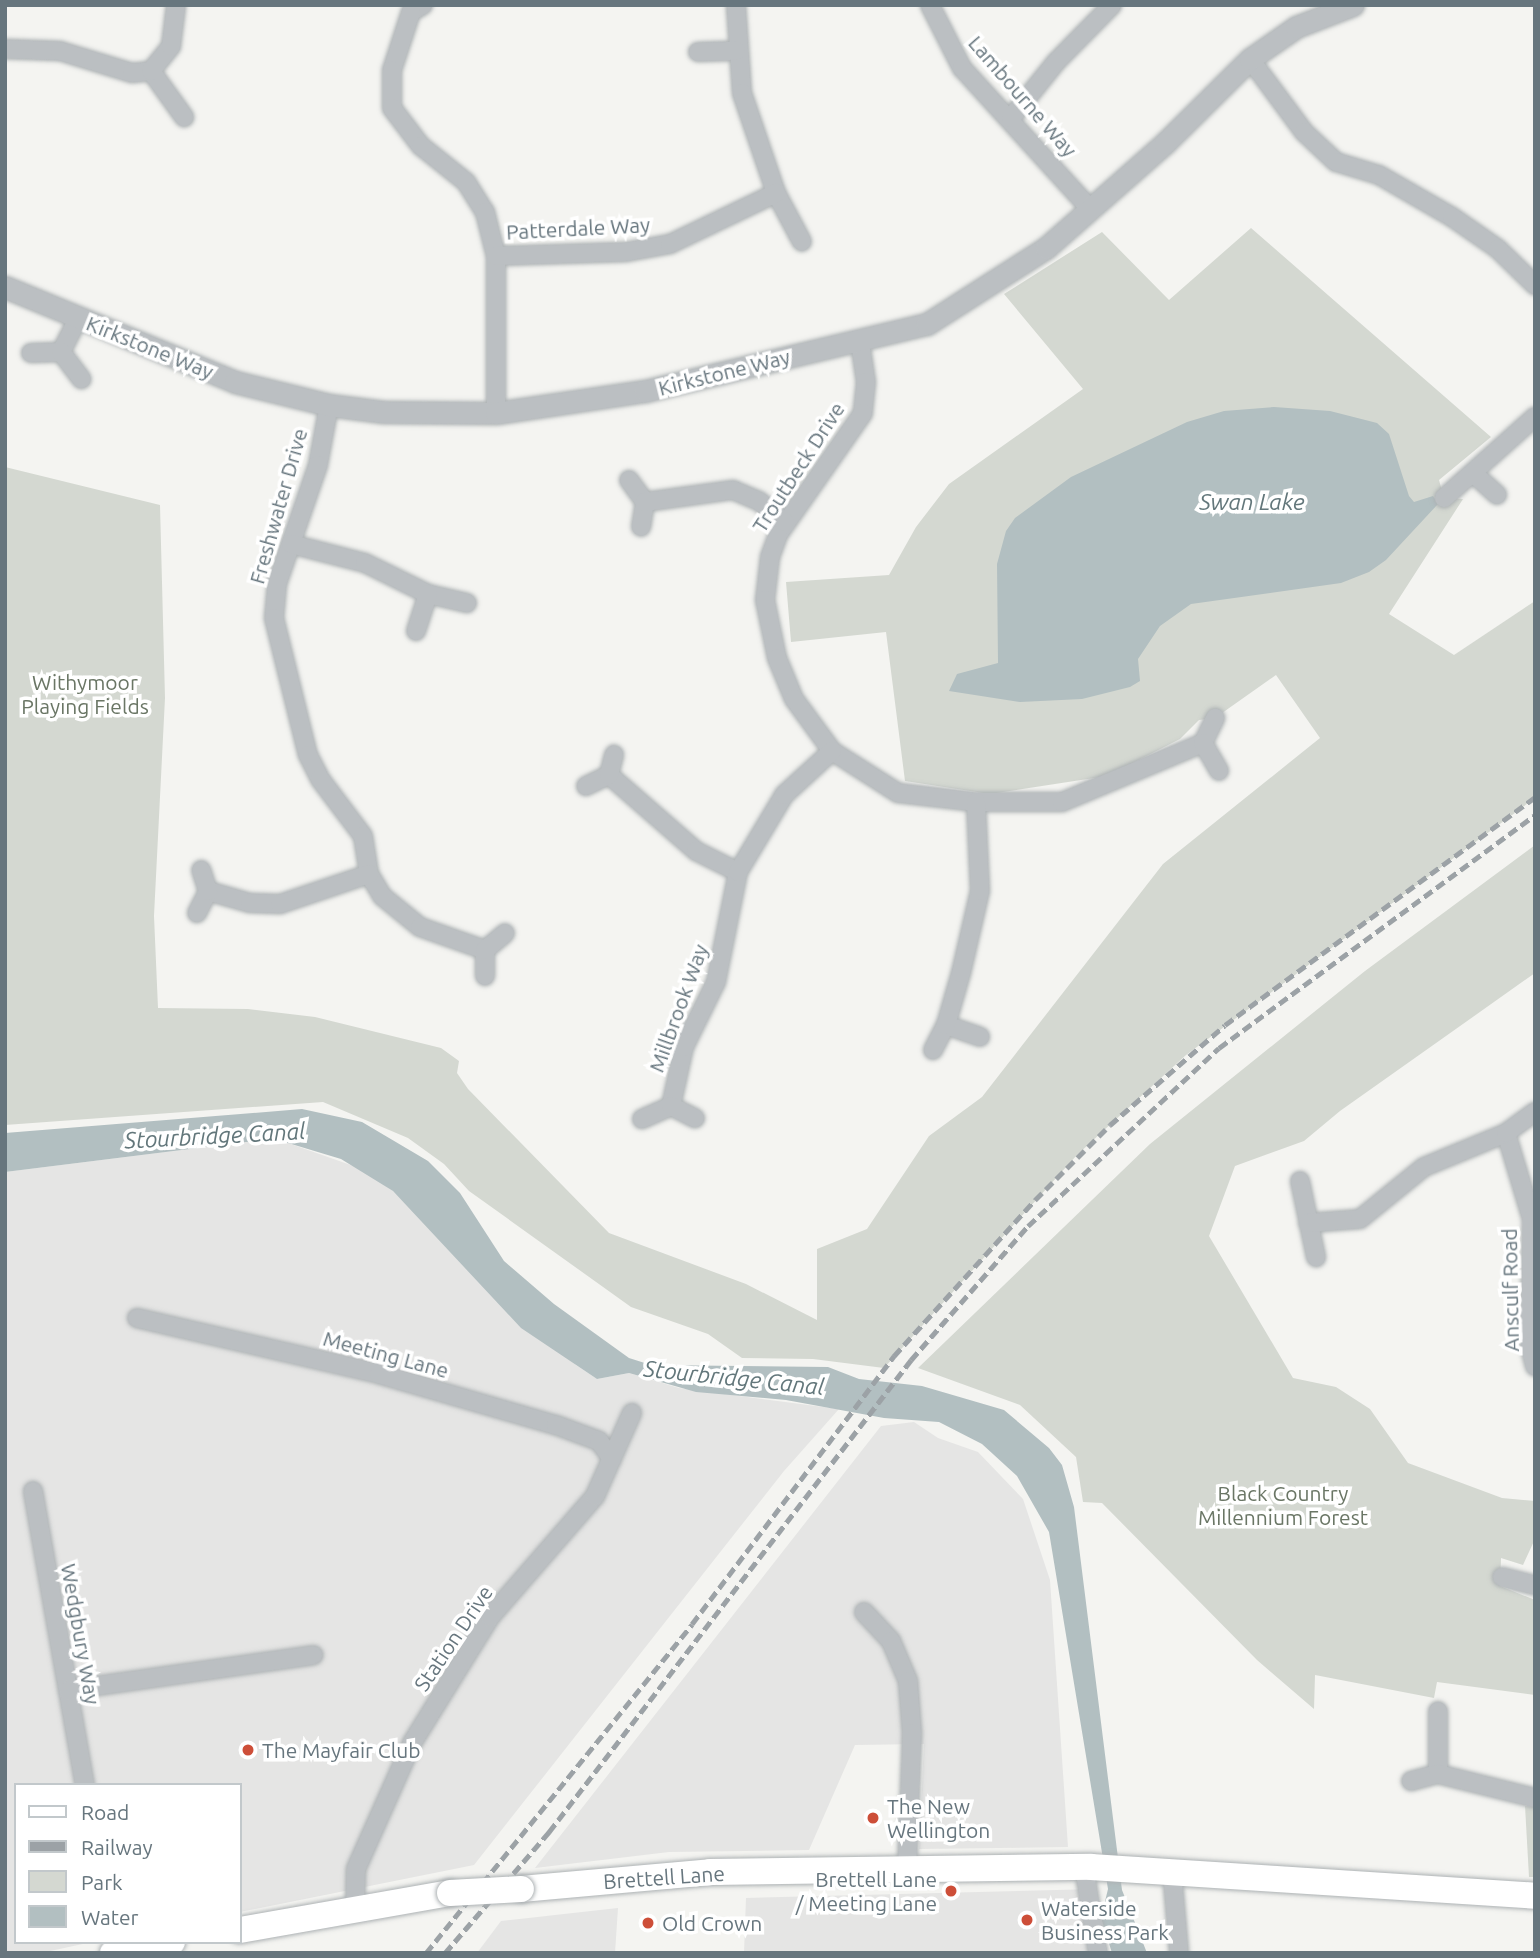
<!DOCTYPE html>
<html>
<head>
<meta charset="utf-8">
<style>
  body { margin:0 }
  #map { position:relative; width:1540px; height:1958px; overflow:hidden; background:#f4f4f1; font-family:Ubuntu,sans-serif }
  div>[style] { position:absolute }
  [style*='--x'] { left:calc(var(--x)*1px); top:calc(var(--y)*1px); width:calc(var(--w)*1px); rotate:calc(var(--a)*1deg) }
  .built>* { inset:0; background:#e5e5e4 }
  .green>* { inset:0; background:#d4d8d1 }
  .water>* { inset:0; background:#b2bfc1 }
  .roads { filter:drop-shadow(0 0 2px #adb2b4) drop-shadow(0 0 2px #adb2b4) }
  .minor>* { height:18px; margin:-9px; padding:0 9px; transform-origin:9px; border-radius:9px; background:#bbbfc2 }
  .tertiary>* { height:21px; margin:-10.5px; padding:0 10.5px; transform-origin:10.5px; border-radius:10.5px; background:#bbbfc2 }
  .primary>* { height:26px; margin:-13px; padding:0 13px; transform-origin:13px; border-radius:13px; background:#fff }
  .rail>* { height:5px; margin-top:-2.5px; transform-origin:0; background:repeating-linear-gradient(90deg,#9ca2a6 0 10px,transparent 0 15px) }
  .bridges { filter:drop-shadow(0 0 2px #adb2b4) drop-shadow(0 0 2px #adb2b4) }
  .primary-bridge>* { height:26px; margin:-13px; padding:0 13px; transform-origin:13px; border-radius:13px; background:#fff }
  .dots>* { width:19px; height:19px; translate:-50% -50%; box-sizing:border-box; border:4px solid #fff; border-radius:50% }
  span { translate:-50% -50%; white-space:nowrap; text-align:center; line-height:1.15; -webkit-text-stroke:7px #fff; paint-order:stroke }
  .street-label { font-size:21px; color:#67767e }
  .park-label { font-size:21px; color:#6a7665 }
  .poi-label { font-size:21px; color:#67767e }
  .left { translate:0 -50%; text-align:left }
  .right { translate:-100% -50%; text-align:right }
  .water-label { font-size:23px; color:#63777b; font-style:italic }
  .frame { position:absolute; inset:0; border:7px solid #67767e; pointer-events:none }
  .legend { position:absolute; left:14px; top:1783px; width:228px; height:161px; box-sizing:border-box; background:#fff; border:2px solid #c2c8cb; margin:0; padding:9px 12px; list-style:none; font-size:21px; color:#67767e }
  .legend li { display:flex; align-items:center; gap:14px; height:35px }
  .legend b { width:35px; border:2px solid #c2c8cb }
</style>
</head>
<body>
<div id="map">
  <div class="built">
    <div style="clip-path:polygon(246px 1142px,288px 1143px,362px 1169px,393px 1191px,576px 1365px,597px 1379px,629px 1373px,679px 1388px,839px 1409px,784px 1471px,474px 1865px,240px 1912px,240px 1785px,16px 1785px,16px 1942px,92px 1942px,41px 1953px,5px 1953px,5px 1172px)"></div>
    <div style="clip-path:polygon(914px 1422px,938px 1438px,978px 1452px,1023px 1499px,1050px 1580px,1068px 1847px,919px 1849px,924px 1744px,855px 1745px,809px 1850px,669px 1852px,535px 1868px,881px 1426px)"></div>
    <div style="clip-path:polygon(1097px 1889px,1098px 1918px,1108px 1953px,744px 1953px,746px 1898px)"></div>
    <div style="clip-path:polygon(618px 1908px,615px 1953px,477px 1953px,501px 1921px)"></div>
  </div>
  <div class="green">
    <div style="clip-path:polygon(1251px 228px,1491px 437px,1439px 480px,1444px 498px,1463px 499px,1389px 614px,1454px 655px,1535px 601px,1535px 798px,1186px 1055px,1077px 1155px,884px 1368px,813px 1359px,742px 1358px,708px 1334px,631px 1307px,469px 1191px,444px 1164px,408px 1138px,323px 1102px,5px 1125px,5px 467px,160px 505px,165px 698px,154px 916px,158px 1008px,248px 1009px,315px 1017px,441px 1048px,459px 1061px,457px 1073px,468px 1089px,609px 1233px,746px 1284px,817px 1320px,817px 1249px,867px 1229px,929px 1136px,982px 1097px,1163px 864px,1320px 738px,1276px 675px,1215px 718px,1199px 720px,1180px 739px,1107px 776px,990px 794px,905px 781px,886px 632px,791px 642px,786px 582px,889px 575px,916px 527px,949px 484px,1083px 389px,1004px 294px,1102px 232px,1169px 300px)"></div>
    <div style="clip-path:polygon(1535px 845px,1535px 973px,1340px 1111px,1304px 1141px,1235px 1166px,1209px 1236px,1293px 1378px,1336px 1387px,1370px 1409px,1408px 1463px,1502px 1498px,1535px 1501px,1535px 1539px,1523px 1565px,1501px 1558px,1500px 1586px,1535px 1600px,1535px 1695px,1437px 1682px,1434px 1698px,1315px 1675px,1314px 1709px,1257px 1660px,1102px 1503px,1083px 1502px,1076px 1457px,1020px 1405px,918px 1368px,1150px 1144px,1365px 971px)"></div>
    <div style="clip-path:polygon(1525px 1806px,1535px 1807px,1535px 1877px,1529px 1877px)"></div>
  </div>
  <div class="water">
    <div style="clip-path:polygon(1274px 407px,1330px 411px,1377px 423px,1389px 434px,1409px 496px,1414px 502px,1433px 496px,1438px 504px,1386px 560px,1369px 572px,1341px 583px,1191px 604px,1160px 626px,1138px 659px,1140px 681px,1130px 687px,1082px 699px,1020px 702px,949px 691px,957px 674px,998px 663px,997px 564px,1006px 531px,1015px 518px,1071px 477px,1187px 422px,1224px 411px)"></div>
    <div style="clip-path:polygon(302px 1109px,362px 1122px,428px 1161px,460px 1193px,504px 1261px,554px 1304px,629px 1358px,651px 1365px,828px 1367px,859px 1379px,922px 1386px,1004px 1410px,1049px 1448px,1062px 1465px,1074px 1507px,1122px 1890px,1147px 1953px,1112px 1953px,1101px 1918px,1108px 1889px,1049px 1532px,1017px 1476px,982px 1444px,939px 1422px,884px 1418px,786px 1400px,696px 1392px,629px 1373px,597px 1379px,521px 1328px,393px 1191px,341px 1159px,288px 1143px,246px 1142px,5px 1172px,5px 1133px)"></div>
  </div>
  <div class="roads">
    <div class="minor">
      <div style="--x:423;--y:5;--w:14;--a:150"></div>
      <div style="--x:411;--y:12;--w:61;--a:108.1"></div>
      <div style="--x:392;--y:70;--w:38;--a:90"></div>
      <div style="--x:392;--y:108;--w:48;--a:52.7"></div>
      <div style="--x:421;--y:146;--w:58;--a:38.7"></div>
      <div style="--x:466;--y:182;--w:36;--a:58"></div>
      <div style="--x:485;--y:212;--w:45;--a:76"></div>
      <div style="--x:496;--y:256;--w:157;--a:90"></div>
      <div style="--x:736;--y:5;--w:88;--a:86.1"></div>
      <div style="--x:742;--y:93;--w:106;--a:71.2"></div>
      <div style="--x:776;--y:193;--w:55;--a:62"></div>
      <div style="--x:930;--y:5;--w:71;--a:63.1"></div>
      <div style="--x:962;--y:68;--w:192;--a:47.7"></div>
      <div style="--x:5;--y:49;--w:55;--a:2.1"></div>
      <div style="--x:60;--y:51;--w:75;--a:17"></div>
      <div style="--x:132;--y:73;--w:19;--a:-6"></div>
      <div style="--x:151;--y:71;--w:57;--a:54.3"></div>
      <div style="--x:698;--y:52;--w:38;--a:-2"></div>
      <div style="--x:1250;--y:59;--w:91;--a:53.5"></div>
      <div style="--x:1304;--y:132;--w:44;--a:43.2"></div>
      <div style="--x:1336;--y:162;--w:45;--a:16.8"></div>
      <div style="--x:1379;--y:175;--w:84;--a:29.9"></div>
      <div style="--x:1452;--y:217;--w:56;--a:34.8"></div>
      <div style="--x:1498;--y:249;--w:52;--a:44.2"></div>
      <div style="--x:151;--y:71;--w:32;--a:-51"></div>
      <div style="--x:171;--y:46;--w:41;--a:-83"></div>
      <div style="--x:1011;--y:118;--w:72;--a:-51.2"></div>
      <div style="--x:1056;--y:62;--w:80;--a:-45.5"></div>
      <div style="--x:496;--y:256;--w:130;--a:-1.8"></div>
      <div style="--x:626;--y:252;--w:45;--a:-10.3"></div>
      <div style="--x:670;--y:244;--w:118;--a:-25.7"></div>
      <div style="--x:860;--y:342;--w:40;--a:81.5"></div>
      <div style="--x:866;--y:382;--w:31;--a:96"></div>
      <div style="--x:863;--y:413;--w:149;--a:124.9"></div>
      <div style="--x:778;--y:535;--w:23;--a:110"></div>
      <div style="--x:770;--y:557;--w:43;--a:96.6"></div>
      <div style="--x:765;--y:600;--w:59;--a:78.3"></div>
      <div style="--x:777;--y:658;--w:44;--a:67.5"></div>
      <div style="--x:794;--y:699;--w:64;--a:53.8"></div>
      <div style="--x:832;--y:751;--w:78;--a:32.5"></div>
      <div style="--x:898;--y:793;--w:79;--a:6.6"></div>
      <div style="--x:976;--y:802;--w:86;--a:0"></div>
      <div style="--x:1062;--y:802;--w:153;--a:-22.7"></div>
      <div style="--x:1203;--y:743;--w:28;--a:-64"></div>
      <div style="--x:61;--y:352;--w:39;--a:-63"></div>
      <div style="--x:31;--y:353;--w:30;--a:-2"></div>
      <div style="--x:61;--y:352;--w:34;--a:53"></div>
      <div style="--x:329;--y:405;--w:61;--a:100.4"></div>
      <div style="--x:318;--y:465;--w:126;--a:109"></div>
      <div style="--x:277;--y:584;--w:34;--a:95"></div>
      <div style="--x:274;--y:618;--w:141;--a:76.1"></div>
      <div style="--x:308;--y:755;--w:27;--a:63"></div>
      <div style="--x:320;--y:779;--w:71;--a:53"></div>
      <div style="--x:363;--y:836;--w:38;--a:81"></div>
      <div style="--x:369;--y:874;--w:26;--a:59"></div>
      <div style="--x:382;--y:896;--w:49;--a:39.2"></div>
      <div style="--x:420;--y:927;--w:69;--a:19.5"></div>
      <div style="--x:1474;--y:474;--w:31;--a:42"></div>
      <div style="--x:629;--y:480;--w:27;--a:54"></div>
      <div style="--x:645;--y:502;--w:25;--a:99"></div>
      <div style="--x:1444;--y:498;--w:122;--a:-41.7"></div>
      <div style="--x:645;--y:502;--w:89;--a:-7.8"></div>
      <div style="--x:733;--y:490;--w:28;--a:23"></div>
      <div style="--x:759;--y:501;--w:33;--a:39"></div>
      <div style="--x:291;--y:544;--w:76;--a:14.4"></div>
      <div style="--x:365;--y:563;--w:70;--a:26.2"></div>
      <div style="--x:428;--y:594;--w:40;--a:13"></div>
      <div style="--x:416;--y:631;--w:39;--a:-72"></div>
      <div style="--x:1203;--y:743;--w:32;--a:60"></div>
      <div style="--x:609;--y:775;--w:116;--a:41.1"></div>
      <div style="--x:696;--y:851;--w:47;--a:26.6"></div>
      <div style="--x:586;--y:786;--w:25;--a:-26"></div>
      <div style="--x:609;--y:775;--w:21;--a:-76"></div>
      <div style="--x:208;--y:891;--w:44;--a:15.9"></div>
      <div style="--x:250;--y:903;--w:30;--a:2"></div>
      <div style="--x:280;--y:904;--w:94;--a:-18.6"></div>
      <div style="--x:197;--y:913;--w:25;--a:-63"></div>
      <div style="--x:208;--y:891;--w:22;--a:-108"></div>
      <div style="--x:485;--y:976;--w:26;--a:-90"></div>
      <div style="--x:485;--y:950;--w:26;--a:-40"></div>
      <div style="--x:946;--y:1025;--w:36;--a:19"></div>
      <div style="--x:933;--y:1050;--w:28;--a:-63"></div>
      <div style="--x:946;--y:1025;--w:54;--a:-73.9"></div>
      <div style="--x:961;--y:973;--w:84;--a:-77"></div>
      <div style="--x:980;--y:891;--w:89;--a:-92.6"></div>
      <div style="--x:671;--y:1106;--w:60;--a:-77.6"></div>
      <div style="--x:684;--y:1047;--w:72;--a:-63.8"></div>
      <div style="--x:716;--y:982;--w:112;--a:-78.7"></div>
      <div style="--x:738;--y:872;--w:90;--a:-59.1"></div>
      <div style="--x:784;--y:795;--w:65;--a:-42.5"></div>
      <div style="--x:642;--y:1119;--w:32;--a:-24"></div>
      <div style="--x:671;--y:1106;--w:27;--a:27"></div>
      <div style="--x:1506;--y:1133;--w:90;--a:73.2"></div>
      <div style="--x:1532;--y:1219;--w:127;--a:90.9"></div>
      <div style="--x:1530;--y:1346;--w:21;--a:76"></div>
      <div style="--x:1300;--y:1181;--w:78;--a:78.1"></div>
      <div style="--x:1308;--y:1223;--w:52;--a:-4.4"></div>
      <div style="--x:1360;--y:1219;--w:82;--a:-39.1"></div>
      <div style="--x:1424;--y:1167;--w:89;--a:-22.5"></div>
      <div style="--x:1506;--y:1133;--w:36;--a:-36"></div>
      <div style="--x:137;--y:1318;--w:248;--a:13"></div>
      <div style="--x:379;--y:1374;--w:184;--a:16.1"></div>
      <div style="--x:556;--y:1425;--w:46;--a:20.4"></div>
      <div style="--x:599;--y:1441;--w:22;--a:54"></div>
      <div style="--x:33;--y:1491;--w:299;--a:80"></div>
      <div style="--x:1502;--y:1577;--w:34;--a:14"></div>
      <div style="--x:864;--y:1612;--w:40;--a:47"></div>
      <div style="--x:891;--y:1641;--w:43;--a:67"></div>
      <div style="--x:908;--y:1681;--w:52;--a:85.6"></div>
      <div style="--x:912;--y:1733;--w:139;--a:92.1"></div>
      <div style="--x:68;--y:1690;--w:248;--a:-8.1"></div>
      <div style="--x:1438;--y:1711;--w:63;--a:90"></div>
      <div style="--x:1411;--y:1781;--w:28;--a:-15"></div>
      <div style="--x:1438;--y:1774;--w:100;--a:13.9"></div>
      <div style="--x:1084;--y:1867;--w:87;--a:80.8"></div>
      <div style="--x:1172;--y:1871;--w:82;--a:85.1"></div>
      <div style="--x:355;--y:1909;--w:40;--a:-88.6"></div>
      <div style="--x:356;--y:1869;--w:138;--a:-66"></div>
      <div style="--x:412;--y:1743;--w:148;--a:-58.2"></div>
      <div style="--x:490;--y:1617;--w:160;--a:-49"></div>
      <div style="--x:595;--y:1496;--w:91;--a:-66"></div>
    </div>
    <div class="tertiary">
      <div style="--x:5;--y:287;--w:249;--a:22.4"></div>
      <div style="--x:235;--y:382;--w:97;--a:13.7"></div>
      <div style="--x:329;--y:405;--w:55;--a:7.3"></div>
      <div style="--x:384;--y:412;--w:112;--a:0.5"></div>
      <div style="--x:496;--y:413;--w:151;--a:-8.4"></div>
      <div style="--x:645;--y:391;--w:290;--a:-13.4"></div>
      <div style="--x:927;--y:324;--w:141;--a:-32.6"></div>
      <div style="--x:1046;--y:248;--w:159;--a:-41.4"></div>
      <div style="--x:1165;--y:143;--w:120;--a:-44.7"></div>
      <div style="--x:1250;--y:59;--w:56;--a:-34.8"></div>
      <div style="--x:1296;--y:27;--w:61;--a:-21.1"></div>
    </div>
    <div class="primary">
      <div style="--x:521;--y:1889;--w:190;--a:-5.1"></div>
      <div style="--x:710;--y:1872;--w:381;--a:-0.8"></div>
      <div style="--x:1091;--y:1867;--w:445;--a:3.7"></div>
      <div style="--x:240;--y:1930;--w:213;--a:-10"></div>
      <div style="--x:113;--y:1953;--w:60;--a:-10.6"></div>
    </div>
  </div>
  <div class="rail">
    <div style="--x:426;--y:1953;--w:423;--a:-51"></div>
    <div style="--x:692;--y:1624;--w:336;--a:-53"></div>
    <div style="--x:894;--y:1356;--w:210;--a:-47.9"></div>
    <div style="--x:1035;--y:1200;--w:106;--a:-45"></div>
    <div style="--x:1110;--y:1125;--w:152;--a:-41"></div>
    <div style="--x:1225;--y:1025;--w:385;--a:-36.3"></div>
    <div style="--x:445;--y:1953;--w:160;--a:-49.3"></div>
    <div style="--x:549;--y:1832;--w:595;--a:-52.51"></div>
    <div style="--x:911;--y:1360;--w:178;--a:-48.9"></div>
    <div style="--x:1028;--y:1226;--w:261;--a:-43"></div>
    <div style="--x:1219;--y:1048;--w:393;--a:-36.4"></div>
  </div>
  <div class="bridges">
    <div class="primary-bridge">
      <div style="--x:450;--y:1893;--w:71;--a:-3.2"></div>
    </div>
  </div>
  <div class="dots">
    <div style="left:248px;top:1750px;background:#cd4e38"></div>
    <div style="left:873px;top:1818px;background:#cd4e38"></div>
    <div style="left:951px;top:1891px;background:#cd4e38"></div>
    <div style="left:1027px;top:1920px;background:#cd4e38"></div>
    <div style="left:648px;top:1923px;background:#cd4e38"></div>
  </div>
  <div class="street-label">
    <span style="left:1023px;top:96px;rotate:49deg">Lambourne Way</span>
    <span style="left:578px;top:228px;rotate:-3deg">Patterdale Way</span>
    <span style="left:150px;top:347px;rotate:22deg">Kirkstone Way</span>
    <span style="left:724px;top:372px;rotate:-14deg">Kirkstone Way</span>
    <span style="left:798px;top:467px;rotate:-57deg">Troutbeck Drive</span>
    <span style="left:278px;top:506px;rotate:-74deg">Freshwater Drive</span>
    <span style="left:678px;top:1008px;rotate:-70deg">Millbrook Way</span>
    <span style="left:1510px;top:1290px;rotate:-91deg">Ansculf Road</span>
    <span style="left:386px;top:1354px;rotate:15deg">Meeting Lane</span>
    <span style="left:81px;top:1634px;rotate:80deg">Wedgbury Way</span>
    <span style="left:453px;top:1638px;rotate:-56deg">Station Drive</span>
    <span style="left:664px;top:1877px;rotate:-4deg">Brettell Lane</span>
  </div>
  <div class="park-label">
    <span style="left:85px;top:694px">Withymoor<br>Playing Fields</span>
    <span style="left:1283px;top:1505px">Black Country<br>Millennium Forest</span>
  </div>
  <div class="poi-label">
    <span class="left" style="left:262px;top:1750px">The Mayfair Club</span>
    <span class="left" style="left:887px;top:1818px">The New<br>Wellington</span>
    <span class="right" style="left:937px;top:1891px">Brettell Lane<br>/ Meeting Lane</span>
    <span class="left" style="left:1041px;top:1920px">Waterside<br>Business Park</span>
    <span class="left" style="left:662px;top:1923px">Old Crown</span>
  </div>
  <div class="water-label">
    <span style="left:1252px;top:502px">Swan Lake</span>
    <span style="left:215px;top:1136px;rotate:-3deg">Stourbridge Canal</span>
    <span style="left:734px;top:1378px;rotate:6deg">Stourbridge Canal</span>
  </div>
  <div class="frame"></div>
  <ul class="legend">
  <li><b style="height:9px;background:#fff"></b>Road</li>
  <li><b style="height:9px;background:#9ca2a6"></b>Railway</li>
  <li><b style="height:19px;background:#d4d8d1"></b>Park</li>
  <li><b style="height:19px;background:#b2bfc1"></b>Water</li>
  </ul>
</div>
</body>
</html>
